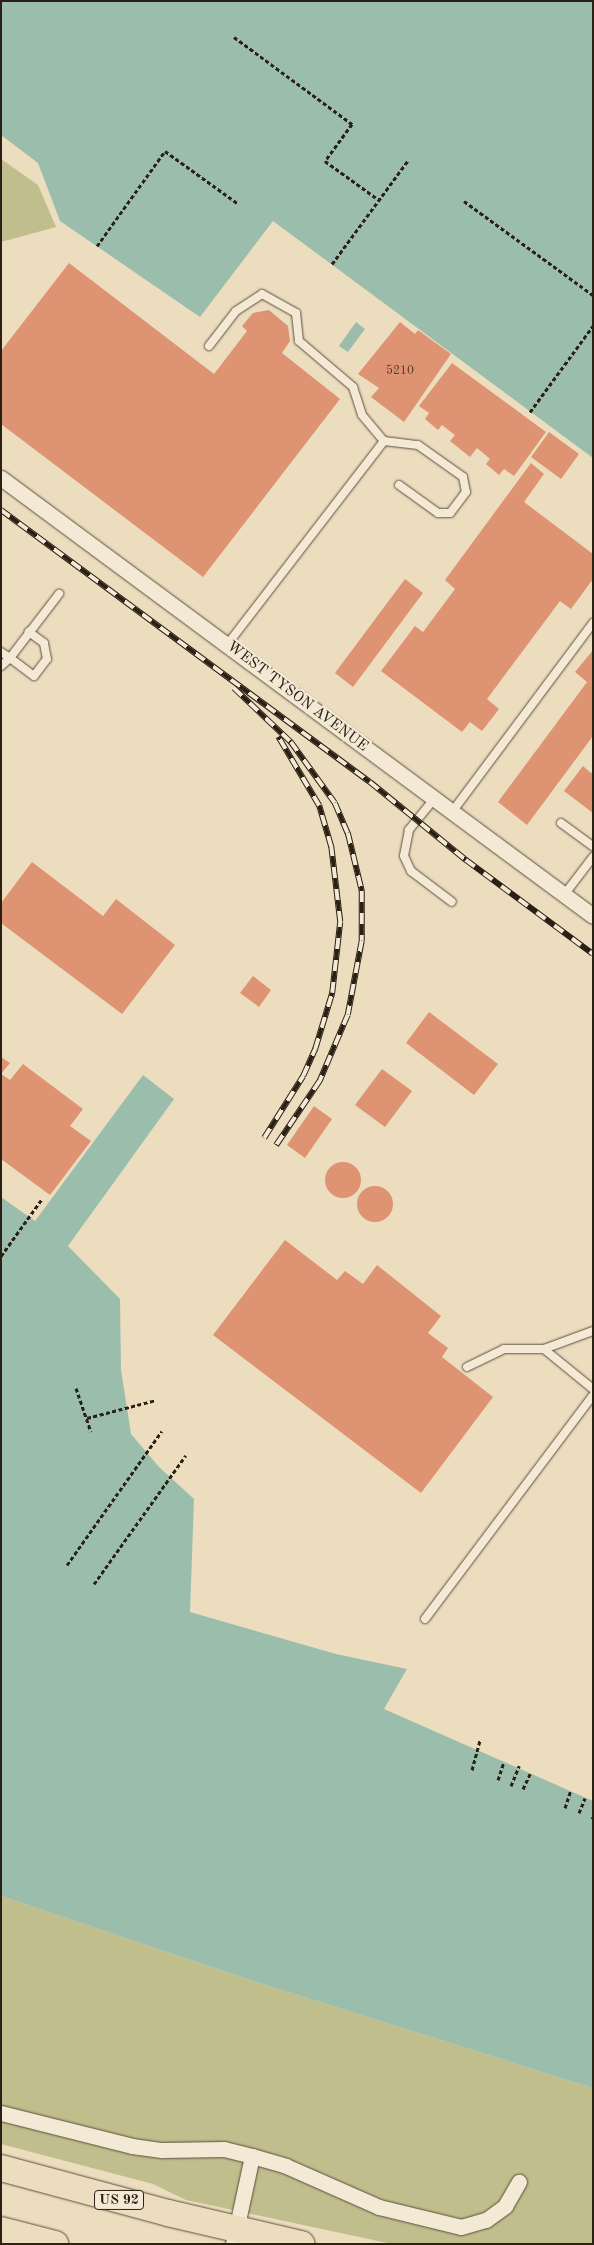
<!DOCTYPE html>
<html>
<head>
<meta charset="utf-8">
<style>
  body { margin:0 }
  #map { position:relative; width:594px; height:2245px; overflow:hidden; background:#ecddbf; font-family:"Old Standard TT",serif }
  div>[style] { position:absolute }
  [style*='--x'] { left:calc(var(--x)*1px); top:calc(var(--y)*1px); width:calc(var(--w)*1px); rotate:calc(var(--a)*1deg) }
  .green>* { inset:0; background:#c0be8c }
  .water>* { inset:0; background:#9abdac }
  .building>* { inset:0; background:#de9473 }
  .round { border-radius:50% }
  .path>* { height:3px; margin-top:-1.5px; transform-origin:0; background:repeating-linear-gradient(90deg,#2a2014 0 4px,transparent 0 6.5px) }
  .roads { filter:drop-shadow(0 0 1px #5a4f3f) drop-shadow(0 0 1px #5a4f3f) }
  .service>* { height:8px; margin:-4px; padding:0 4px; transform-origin:4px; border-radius:4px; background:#f3e9d5 }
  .minor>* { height:15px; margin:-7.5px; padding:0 7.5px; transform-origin:7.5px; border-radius:7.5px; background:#f3e9d5 }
  .trunk>* { height:26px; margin:-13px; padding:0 13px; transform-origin:13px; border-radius:13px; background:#ecddbf }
  .rail>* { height:5.5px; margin-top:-2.75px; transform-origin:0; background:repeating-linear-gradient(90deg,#f3e9d5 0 11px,#2a2014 0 22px); box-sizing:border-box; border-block:1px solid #2a2014 }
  span { translate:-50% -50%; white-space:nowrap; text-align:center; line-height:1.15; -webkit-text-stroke:4.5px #f3e9d5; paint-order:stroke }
  .number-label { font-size:12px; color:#573d2c }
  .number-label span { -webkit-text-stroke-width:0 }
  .shield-label span { padding:1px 4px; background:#f3e9d5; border:1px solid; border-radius:4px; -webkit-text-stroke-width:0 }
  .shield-label { font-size:14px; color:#2a2014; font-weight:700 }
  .street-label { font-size:15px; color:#2a2014 }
  .frame { position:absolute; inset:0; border:2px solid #2a2014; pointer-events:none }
</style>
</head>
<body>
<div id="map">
  <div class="green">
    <div style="clip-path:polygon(1px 159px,38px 185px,56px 227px,1px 242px)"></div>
    <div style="clip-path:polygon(1px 1896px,263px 1984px,593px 2088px,593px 2244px,392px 2244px,186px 2200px,153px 2184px,1px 2144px)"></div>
  </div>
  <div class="water">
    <div style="clip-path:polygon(1px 1px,593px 1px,593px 458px,273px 221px,200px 317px,60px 221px,38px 163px,1px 135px)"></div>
    <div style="clip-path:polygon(356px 322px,365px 329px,348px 352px,339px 346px)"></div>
    <div style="clip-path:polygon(143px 1075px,174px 1099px,68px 1246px,120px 1299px,121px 1370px,131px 1434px,159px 1467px,194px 1499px,190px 1612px,336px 1654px,407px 1669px,384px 1709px,593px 1801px,593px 2088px,263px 1984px,1px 1896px,1px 1197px,35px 1221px)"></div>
  </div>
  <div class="building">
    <div style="clip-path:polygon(69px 263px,214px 374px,247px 331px,242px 326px,253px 313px,269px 310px,288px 326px,290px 341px,282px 353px,340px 399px,203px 577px,1px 424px,1px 351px)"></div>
    <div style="clip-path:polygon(400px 322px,415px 334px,418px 330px,451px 354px,404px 422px,371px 397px,379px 388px,358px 374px)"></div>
    <div style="clip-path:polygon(452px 363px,546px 432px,514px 476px,504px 469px,499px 475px,486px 464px,490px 459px,477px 448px,470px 457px,450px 441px,455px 435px,442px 425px,438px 430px,425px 419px,429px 413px,419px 406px)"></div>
    <div style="clip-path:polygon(549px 432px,579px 454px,561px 479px,531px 457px)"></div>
    <div style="clip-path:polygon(531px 463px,544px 474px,524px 502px,593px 554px,593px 579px,571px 609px,560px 601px,487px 699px,499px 709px,482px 731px,470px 722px,462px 732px,381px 671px,415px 626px,423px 632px,455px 589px,445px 580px)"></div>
    <div style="clip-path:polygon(405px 579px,423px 593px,353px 687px,335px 673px)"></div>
    <div style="clip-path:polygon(593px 650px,593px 736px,527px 825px,498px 802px,587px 682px,575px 672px)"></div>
    <div style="clip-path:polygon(583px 766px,591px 773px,593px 771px,593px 813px,564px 791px)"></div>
    <div style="clip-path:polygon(32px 862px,103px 916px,116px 899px,175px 945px,122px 1014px,1px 923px,1px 903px)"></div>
    <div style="clip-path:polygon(253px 976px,271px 990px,259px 1007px,240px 993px)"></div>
    <div style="clip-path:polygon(429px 1012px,498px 1064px,474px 1095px,406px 1043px)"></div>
    <div style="clip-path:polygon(1px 1057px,10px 1063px,1px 1074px,10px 1080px,23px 1064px,83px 1109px,70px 1126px,91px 1141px,50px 1195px,1px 1159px)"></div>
    <div style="clip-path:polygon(382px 1069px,412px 1091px,385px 1127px,355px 1105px)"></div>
    <div style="clip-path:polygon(314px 1106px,332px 1119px,305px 1158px,287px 1145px)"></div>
    <div class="round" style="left:325px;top:1162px;width:36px;height:36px"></div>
    <div class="round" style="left:357px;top:1186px;width:36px;height:36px"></div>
    <div style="clip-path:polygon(285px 1240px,337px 1280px,345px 1271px,363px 1284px,377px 1265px,441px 1316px,428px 1333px,448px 1348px,442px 1357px,493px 1397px,421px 1493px,213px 1335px)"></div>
  </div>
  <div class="path">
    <div style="--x:234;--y:37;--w:147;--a:36.4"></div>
    <div style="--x:352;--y:124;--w:46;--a:126.1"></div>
    <div style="--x:325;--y:161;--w:67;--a:35.8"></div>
    <div style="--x:464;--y:201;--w:160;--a:36.1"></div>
    <div style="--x:97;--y:246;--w:117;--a:-54.4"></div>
    <div style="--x:165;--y:151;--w:89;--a:35.8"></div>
    <div style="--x:332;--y:264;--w:130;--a:-53.7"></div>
    <div style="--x:530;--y:412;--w:107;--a:-53.8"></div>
    <div style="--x:1;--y:1256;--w:70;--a:-54.3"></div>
    <div style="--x:76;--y:1388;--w:46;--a:71.2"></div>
    <div style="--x:87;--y:1418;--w:71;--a:-14.6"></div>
    <div style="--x:67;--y:1565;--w:164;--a:-54.7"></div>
    <div style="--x:94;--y:1584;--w:158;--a:-54.5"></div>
    <div style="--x:472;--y:1770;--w:31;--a:-75"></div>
    <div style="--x:498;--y:1780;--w:19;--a:-72"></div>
    <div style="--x:511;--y:1786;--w:22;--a:-68"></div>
    <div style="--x:523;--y:1789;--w:17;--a:-65"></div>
    <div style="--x:565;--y:1808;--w:19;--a:-72"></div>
    <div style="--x:579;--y:1813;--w:16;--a:-68"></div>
    <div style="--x:592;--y:1819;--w:2;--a:-63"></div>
  </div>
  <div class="roads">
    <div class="service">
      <div style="--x:209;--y:346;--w:44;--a:-52.4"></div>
      <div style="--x:236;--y:311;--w:31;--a:-33"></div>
      <div style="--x:262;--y:294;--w:39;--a:29"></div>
      <div style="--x:296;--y:313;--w:28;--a:84"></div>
      <div style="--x:299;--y:341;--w:71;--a:40.4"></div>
      <div style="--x:353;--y:387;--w:29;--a:72"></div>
      <div style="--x:362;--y:415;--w:34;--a:50"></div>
      <div style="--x:384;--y:441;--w:257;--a:127.6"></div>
      <div style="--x:384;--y:441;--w:34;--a:7"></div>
      <div style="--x:418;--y:445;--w:55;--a:35.4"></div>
      <div style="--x:463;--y:477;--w:15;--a:79"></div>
      <div style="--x:466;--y:492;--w:26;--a:127"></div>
      <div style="--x:450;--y:513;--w:12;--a:180"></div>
      <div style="--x:438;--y:513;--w:48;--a:-144.3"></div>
      <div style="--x:1;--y:652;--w:11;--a:34"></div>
      <div style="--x:10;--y:658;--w:81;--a:-52.6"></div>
      <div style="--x:1;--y:666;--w:12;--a:-42"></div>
      <div style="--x:10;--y:658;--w:30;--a:37"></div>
      <div style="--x:34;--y:676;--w:21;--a:-53"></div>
      <div style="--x:47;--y:659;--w:16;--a:-101"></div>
      <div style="--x:44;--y:643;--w:19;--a:-144"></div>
      <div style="--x:434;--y:799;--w:40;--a:129"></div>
      <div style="--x:409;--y:830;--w:26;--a:101"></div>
      <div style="--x:404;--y:856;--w:17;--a:65"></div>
      <div style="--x:411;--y:871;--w:51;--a:37.1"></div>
      <div style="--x:452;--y:812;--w:236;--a:-53.3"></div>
      <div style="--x:561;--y:823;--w:39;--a:36"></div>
      <div style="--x:564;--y:895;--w:48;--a:-52.7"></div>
      <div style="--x:544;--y:1349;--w:63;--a:39.2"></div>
      <div style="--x:467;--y:1367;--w:41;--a:-25.9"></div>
      <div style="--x:504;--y:1349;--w:40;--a:0"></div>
      <div style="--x:544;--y:1349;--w:52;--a:-20.2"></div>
      <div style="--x:425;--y:1619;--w:280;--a:-53.1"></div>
    </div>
    <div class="minor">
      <div style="--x:1;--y:478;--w:736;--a:36.5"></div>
      <div style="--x:1;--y:2113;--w:135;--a:14.1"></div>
      <div style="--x:132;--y:2146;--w:30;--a:8"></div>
      <div style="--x:162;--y:2150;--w:62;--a:-0.9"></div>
      <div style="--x:224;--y:2149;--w:29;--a:14"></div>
      <div style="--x:252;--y:2156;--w:35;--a:16"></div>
      <div style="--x:286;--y:2166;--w:102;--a:23.8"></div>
      <div style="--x:379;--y:2207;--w:84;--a:13.7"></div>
      <div style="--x:461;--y:2227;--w:26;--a:-16"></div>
      <div style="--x:486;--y:2220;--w:24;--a:-36"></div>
      <div style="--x:505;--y:2206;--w:28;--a:-60"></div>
      <div style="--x:233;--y:2244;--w:90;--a:-77.8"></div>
    </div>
    <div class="trunk">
      <div style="--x:1;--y:2168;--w:173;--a:15.1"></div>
      <div style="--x:168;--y:2213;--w:137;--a:13.1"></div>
      <div style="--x:1;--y:2230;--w:56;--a:14.5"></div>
    </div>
  </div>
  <div class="rail">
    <div style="--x:1;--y:510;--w:458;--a:36.4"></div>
    <div style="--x:370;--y:782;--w:124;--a:39.1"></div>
    <div style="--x:466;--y:860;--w:158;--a:36.5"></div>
    <div style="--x:234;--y:688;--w:79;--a:43.5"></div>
    <div style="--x:291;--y:742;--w:75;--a:54.2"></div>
    <div style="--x:335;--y:803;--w:33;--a:67"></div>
    <div style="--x:348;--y:833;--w:60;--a:76.4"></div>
    <div style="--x:362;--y:891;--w:50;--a:90"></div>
    <div style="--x:362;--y:941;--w:75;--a:100.7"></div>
    <div style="--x:348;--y:1015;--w:72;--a:113"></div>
    <div style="--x:320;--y:1081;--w:78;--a:124.1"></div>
    <div style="--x:264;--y:1138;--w:73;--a:-57.8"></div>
    <div style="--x:303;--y:1076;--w:30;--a:-66"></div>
    <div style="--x:315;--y:1049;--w:59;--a:-73.1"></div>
    <div style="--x:332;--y:993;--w:71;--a:-83.6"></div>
    <div style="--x:340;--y:922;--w:76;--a:-96.8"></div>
    <div style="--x:331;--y:847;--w:43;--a:-106.3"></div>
    <div style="--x:319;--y:806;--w:80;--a:-120.7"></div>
  </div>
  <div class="number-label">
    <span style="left:400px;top:372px">5210</span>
  </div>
  <div class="shield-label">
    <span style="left:119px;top:2200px">US 92</span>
  </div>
  <div class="street-label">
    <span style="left:297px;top:697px;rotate:37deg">WEST TYSON AVENUE</span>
  </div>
  <div class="frame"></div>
</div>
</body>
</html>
